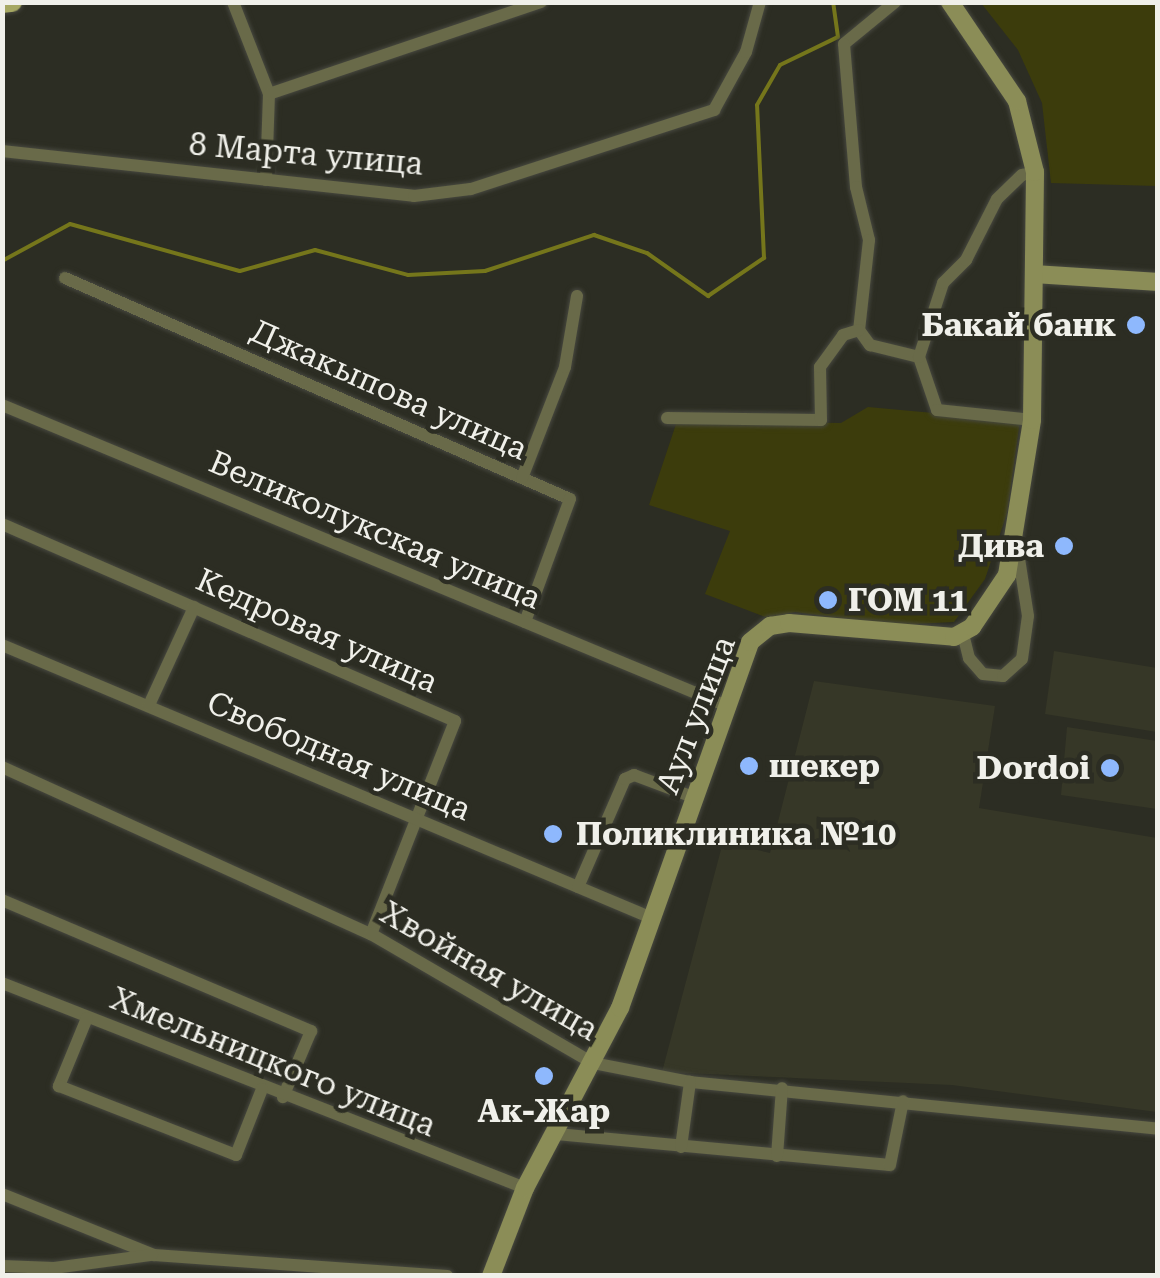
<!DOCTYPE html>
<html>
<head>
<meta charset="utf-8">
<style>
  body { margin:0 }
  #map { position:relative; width:1160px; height:1278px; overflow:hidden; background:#2c2d23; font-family:"Roboto Serif",serif }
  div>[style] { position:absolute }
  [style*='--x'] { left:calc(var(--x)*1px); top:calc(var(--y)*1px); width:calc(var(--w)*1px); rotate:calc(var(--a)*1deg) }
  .built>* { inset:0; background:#363727 }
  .green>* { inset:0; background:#3c3c0c }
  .stream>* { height:4px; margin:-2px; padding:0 2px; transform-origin:2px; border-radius:2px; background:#75761b }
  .roads { filter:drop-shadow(0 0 2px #47483f) drop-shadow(0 0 2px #47483f) }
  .street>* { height:12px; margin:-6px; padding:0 6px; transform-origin:6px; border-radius:6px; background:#696a49 }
  .secondary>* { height:18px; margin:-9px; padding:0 9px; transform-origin:9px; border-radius:9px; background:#8b8d57 }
  .primary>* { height:20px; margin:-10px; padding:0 10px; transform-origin:10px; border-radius:10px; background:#a6a862 }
  .dots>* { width:28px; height:28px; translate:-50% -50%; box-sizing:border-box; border:5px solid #2c2d23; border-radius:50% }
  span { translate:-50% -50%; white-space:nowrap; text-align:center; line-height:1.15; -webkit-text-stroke:9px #2c2d23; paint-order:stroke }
  .street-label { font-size:32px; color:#f0f0ea }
  .poi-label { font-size:32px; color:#f0f0ea; font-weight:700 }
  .right { translate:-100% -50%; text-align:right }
  .left { translate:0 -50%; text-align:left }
  .frame { position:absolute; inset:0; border:5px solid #f0f0ea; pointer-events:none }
</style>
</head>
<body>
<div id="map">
  <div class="built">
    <div style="clip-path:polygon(1054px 651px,1157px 668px,1157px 732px,1045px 714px)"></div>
    <div style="clip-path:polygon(814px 681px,995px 706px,979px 808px,1157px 838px,1157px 1112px,952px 1085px,662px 1072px,723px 842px,770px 853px)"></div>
    <div style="clip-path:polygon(1067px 727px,1157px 741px,1157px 809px,1061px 795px)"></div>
  </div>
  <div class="green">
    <div style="clip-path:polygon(981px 3px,1157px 3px,1157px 186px,1051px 183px,1042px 103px,1018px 50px)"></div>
    <div style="clip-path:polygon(868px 407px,1020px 421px,1007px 513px,985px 579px,954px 622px,894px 625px,795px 612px,768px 618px,705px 594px,730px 531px,649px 505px,677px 421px,841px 423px)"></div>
  </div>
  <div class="stream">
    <div style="--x:2;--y:261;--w:77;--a:-28.6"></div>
    <div style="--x:70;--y:224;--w:176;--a:15.5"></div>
    <div style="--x:240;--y:271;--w:78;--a:-15.6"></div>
    <div style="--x:315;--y:250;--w:96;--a:15"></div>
    <div style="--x:408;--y:275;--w:77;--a:-3"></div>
    <div style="--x:485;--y:271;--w:115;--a:-18.3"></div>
    <div style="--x:594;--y:235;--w:56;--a:18.8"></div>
    <div style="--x:647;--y:253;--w:75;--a:35.2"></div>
    <div style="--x:708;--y:296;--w:68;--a:-34.2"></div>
    <div style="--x:764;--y:258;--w:153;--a:-92.6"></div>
    <div style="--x:757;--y:105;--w:46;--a:-60.1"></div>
    <div style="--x:780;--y:65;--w:64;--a:-25.8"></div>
    <div style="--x:838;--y:37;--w:35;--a:-98"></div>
  </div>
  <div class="roads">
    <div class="street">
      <div style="--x:233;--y:2;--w:99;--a:68.6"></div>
      <div style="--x:269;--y:94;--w:86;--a:92"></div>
      <div style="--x:895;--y:2;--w:66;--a:140.5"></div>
      <div style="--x:844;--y:44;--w:144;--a:85.2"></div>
      <div style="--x:856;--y:187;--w:55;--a:76.2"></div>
      <div style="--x:869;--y:240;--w:91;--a:96.3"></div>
      <div style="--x:859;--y:330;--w:19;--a:54"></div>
      <div style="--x:870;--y:345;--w:50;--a:13.8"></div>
      <div style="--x:919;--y:357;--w:56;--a:71.2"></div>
      <div style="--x:937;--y:410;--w:96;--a:6"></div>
      <div style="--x:269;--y:94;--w:287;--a:-18.7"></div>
      <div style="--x:2;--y:151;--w:414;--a:6.2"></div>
      <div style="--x:414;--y:196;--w:57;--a:-7"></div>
      <div style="--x:471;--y:189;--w:256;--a:-18"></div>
      <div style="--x:714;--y:110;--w:66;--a:-61.1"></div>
      <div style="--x:746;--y:52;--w:52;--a:-74.4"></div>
      <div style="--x:65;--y:278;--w:551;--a:23.64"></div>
      <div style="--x:570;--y:499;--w:131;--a:110.1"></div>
      <div style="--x:919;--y:357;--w:78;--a:-72"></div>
      <div style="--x:943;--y:283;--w:33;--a:-45"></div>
      <div style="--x:966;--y:260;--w:68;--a:-63.1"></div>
      <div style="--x:997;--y:199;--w:35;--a:-44"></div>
      <div style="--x:1022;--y:175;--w:13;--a:-13"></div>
      <div style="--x:2;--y:405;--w:785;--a:22.55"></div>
      <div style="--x:667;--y:418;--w:154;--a:0.7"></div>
      <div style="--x:821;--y:420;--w:53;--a:-91.1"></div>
      <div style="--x:820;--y:367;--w:39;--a:-54"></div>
      <div style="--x:843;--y:335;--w:17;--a:-17"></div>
      <div style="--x:522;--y:478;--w:119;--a:-68.8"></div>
      <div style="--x:565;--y:367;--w:72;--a:-80.4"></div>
      <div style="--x:2;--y:524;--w:494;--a:23.5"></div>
      <div style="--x:455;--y:721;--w:229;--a:111.5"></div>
      <div style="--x:963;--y:634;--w:25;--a:76"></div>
      <div style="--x:969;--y:658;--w:21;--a:49"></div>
      <div style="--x:983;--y:674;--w:20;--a:6"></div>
      <div style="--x:1003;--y:676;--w:25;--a:-42"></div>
      <div style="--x:1022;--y:659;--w:43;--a:-82.1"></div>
      <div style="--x:1028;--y:616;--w:71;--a:-98.9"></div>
      <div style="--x:2;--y:645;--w:707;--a:22.79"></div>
      <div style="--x:149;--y:705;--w:108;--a:-65.3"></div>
      <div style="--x:2;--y:767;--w:405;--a:24.4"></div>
      <div style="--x:371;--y:934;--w:257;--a:30.2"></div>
      <div style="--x:593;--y:1063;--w:99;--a:11.1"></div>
      <div style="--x:690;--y:1082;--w:470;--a:5.7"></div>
      <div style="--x:578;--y:887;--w:118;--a:-66.5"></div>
      <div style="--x:625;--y:779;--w:10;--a:-24"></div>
      <div style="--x:634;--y:775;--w:66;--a:20.4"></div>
      <div style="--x:2;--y:900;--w:336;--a:23"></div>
      <div style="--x:311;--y:1031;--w:72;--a:113"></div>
      <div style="--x:2;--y:983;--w:562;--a:21.4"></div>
      <div style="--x:87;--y:1018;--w:74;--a:112.4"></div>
      <div style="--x:59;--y:1086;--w:190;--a:21.3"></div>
      <div style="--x:236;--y:1155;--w:71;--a:-68.5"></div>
      <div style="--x:557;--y:1134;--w:334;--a:5.3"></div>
      <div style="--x:890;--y:1165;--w:65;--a:-78.5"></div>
      <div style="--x:681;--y:1147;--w:66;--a:-82.1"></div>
      <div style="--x:777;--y:1156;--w:68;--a:-85.8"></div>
      <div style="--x:2;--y:1194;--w:164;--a:21.9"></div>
      <div style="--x:154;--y:1255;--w:294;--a:4.1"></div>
      <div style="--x:2;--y:1266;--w:52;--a:2.2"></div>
      <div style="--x:54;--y:1268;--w:99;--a:-7.6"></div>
    </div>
    <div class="secondary">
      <div style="--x:1035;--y:274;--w:123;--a:3.7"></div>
      <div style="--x:491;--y:1276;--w:94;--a:-68.9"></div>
      <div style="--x:525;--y:1188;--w:204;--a:-62.2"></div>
      <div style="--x:620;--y:1008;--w:388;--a:-70.4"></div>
      <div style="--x:750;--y:642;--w:26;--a:-39"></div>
      <div style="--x:770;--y:626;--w:19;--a:-9"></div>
      <div style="--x:789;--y:623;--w:166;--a:4.8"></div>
      <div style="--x:954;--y:637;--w:21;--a:-29"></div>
      <div style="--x:972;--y:627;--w:63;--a:-56.1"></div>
      <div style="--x:1007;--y:575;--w:157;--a:-80.8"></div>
      <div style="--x:1032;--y:420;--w:248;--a:-89.3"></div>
      <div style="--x:1035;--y:172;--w:73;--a:-104.2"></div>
      <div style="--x:1017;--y:101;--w:120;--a:-124.1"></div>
    </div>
    <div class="primary">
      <div style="--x:2;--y:3;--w:10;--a:-6"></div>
    </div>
  </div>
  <div class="dots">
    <div style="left:1136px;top:325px;background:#8eb8fd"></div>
    <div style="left:1064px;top:546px;background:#8eb8fd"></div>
    <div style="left:828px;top:600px;background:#8eb8fd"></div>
    <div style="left:749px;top:766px;background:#8eb8fd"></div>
    <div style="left:1110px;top:768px;background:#8eb8fd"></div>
    <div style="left:553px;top:834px;background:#8eb8fd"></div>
    <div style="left:544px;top:1076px;background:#8eb8fd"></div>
  </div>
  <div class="street-label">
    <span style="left:306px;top:154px;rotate:5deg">8 Марта улица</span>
    <span style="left:389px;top:390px;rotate:24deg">Джакыпова улица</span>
    <span style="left:375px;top:530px;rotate:23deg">Великолукская улица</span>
    <span style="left:317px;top:631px;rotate:24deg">Кедровая улица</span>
    <span style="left:696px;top:715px;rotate:-69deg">Аул улица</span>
    <span style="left:339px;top:756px;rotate:23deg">Свободная улица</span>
    <span style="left:489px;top:971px;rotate:30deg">Хвойная улица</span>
    <span style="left:273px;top:1062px;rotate:22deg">Хмельницкого улица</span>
  </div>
  <div class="poi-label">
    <span class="right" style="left:1116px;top:325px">Бакай банк</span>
    <span class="right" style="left:1044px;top:546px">Дива</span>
    <span class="left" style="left:848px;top:600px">ГОМ 11</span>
    <span class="left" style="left:769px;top:766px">шекер</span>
    <span class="right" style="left:1090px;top:768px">Dordoi</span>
    <span class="left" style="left:576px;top:834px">Поликлиника №10</span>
    <span style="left:544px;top:1111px">Ак-Жар</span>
  </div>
  <div class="frame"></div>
</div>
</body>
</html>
